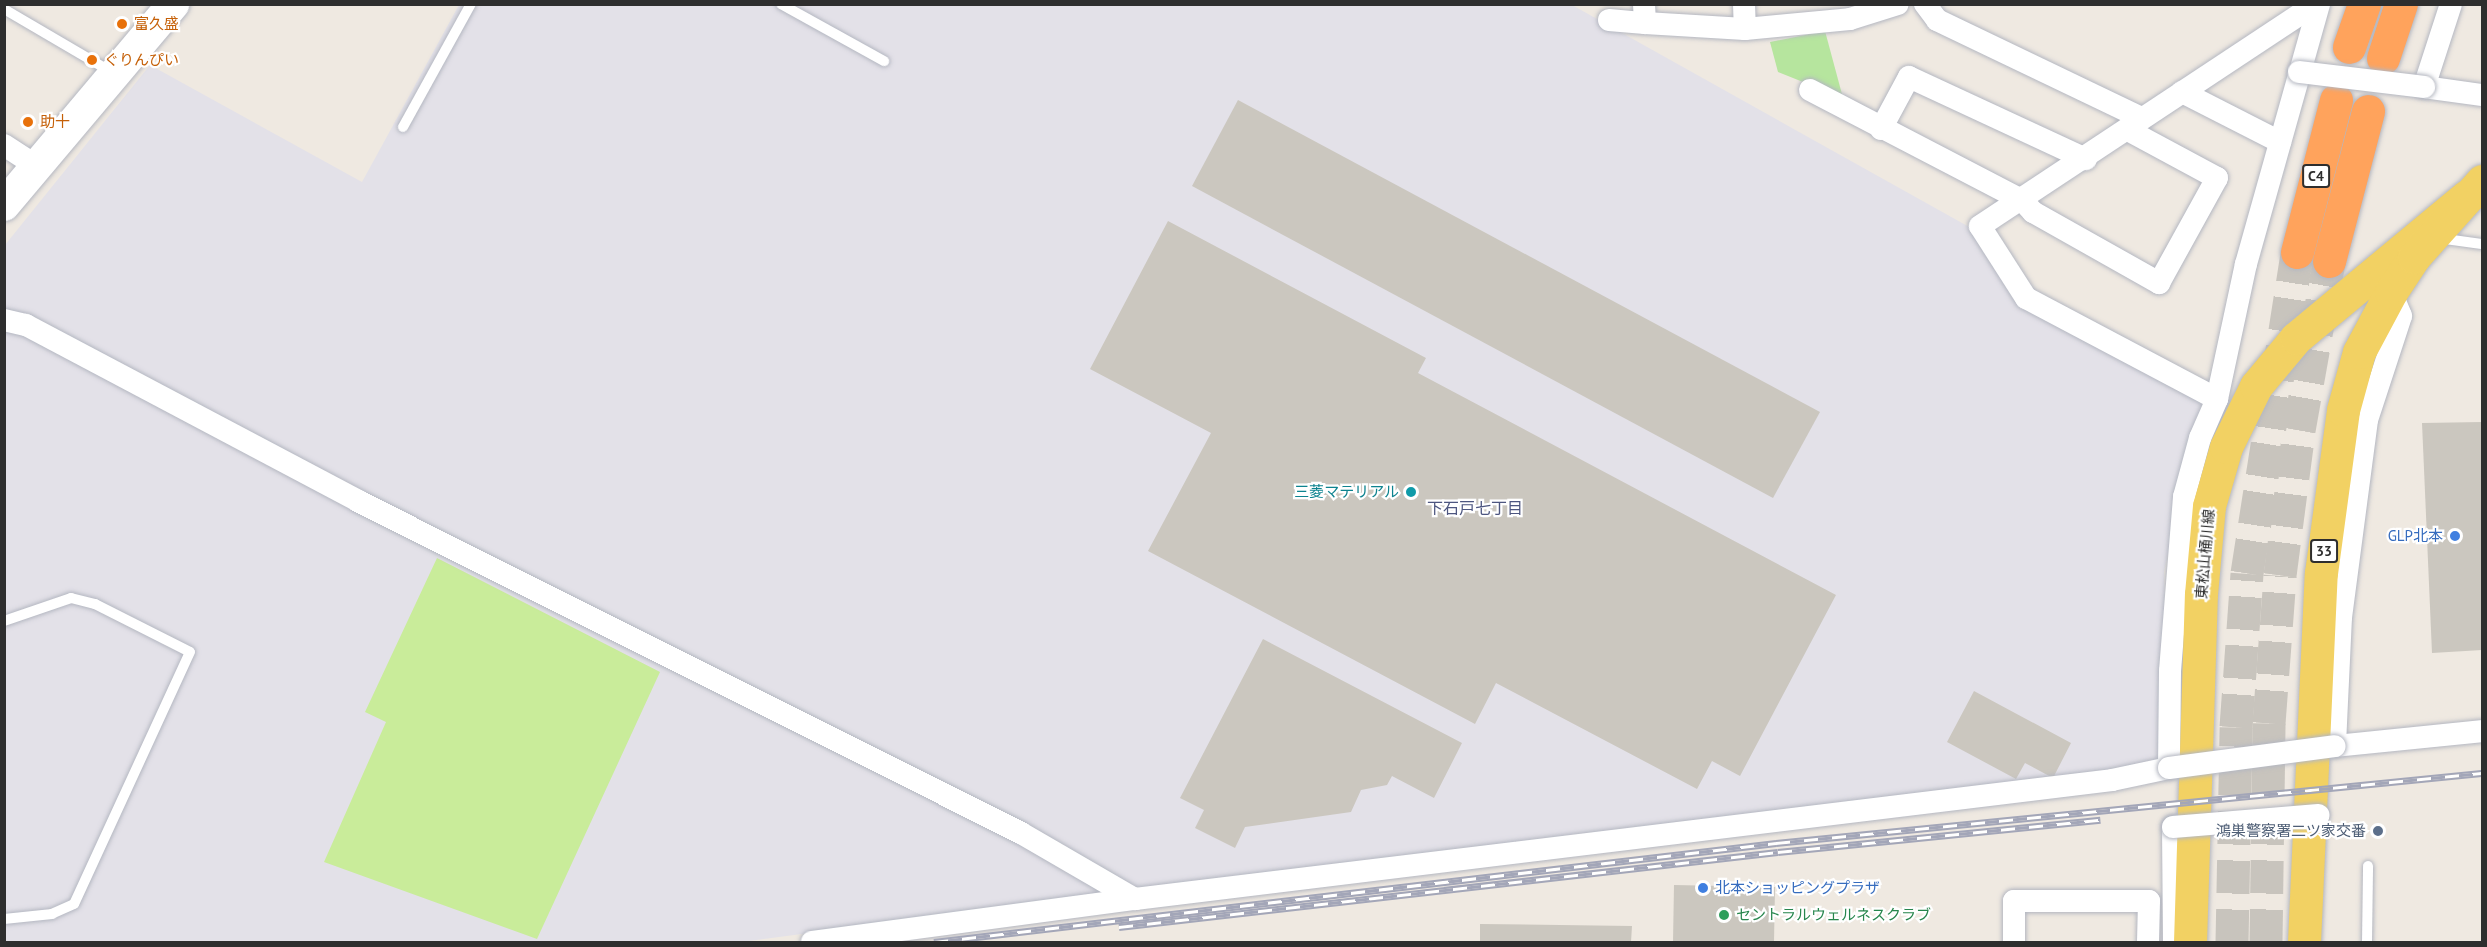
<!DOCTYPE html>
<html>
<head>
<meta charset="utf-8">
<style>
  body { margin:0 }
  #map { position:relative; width:2487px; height:947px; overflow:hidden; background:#efe9e1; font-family:"PT Sans","Noto Sans JP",sans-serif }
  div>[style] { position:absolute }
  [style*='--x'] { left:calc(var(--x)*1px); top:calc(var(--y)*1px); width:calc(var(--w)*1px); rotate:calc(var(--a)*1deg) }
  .industrial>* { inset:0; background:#e3e1e8 }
  .green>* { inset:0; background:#b6e59e }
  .pitch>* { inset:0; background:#c9ec9a }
  .building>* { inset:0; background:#cbc7bf }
  .highway-tunnel>* { height:33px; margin-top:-16.5px; transform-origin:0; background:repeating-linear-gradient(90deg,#c8c4bd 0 33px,transparent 0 49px) }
  .roads { filter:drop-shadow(0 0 2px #b4b7c1) drop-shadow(0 0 2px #b4b7c1) }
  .lane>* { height:10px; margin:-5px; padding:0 5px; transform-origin:5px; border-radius:5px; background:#fff }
  .street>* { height:22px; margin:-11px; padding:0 11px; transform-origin:11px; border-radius:11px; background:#fff }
  .secondary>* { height:32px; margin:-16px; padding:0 16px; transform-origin:16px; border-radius:16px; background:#fff }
  .primary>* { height:33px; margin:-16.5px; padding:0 16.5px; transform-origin:16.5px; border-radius:16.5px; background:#f2d163 }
  .highway>* { height:33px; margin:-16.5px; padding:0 16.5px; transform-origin:16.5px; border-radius:16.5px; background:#ffa35c }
  .rail>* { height:7px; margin-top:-3.5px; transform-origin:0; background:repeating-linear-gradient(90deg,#fff 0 14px,#a3a6b8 0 28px); box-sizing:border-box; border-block:2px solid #a3a6b8 }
  .bridges { filter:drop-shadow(0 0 2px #b4b7c1) drop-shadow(0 0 2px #b4b7c1) }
  .street-bridge>* { height:22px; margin:-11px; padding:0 11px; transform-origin:11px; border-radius:11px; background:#fff }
  .dots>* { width:16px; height:16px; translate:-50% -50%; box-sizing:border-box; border:3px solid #fff; border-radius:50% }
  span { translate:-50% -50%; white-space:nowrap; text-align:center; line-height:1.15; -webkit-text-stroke:4.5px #fff; paint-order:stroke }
  .shield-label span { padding:2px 4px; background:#fff; border:2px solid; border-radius:4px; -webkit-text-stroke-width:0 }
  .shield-label { font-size:14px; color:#2e2e2e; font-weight:700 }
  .food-label { font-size:15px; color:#c56008 }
  .left { translate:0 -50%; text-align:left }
  .culture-label { font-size:15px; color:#0d838f }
  .right { translate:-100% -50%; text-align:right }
  .shop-label { font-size:15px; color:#366cbe }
  .street-label { font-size:15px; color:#2e2e2e }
  .service-label { font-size:15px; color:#4e5e75 }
  .leisure-label { font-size:15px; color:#27864d }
  .neighbourhood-label { font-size:16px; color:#4d5680 }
  .frame { position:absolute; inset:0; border:6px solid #2e2e2e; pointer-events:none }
</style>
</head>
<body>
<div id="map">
  <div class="industrial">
    <div style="clip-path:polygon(459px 5px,1572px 5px,1971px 228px,2023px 304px,2212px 408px,2185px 473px,2164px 572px,2169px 768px,1162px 886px,741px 942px,5px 942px,5px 245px,150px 65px,362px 182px)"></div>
  </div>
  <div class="green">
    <div style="clip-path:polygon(1825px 31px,1843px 98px,1778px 72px,1770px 42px)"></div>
  </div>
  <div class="pitch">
    <div style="clip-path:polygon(437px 558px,660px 672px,537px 939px,324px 862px,386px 722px,365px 712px)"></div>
  </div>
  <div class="building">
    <div style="clip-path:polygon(1238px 100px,1820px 412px,1773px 498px,1192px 186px)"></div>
    <div style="clip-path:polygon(1168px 221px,1426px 358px,1418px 373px,1836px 595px,1740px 776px,1712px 761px,1697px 789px,1496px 683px,1475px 724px,1148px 551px,1211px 433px,1090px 369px)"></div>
    <div style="clip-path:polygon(2482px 422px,2482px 650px,2432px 653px,2422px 423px)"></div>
    <div style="clip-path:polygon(1263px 639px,1462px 743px,1434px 798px,1392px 776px,1387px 785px,1361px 790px,1351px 812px,1245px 827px,1235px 848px,1195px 828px,1204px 810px,1180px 798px)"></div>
    <div style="clip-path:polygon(1974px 691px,2071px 743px,2053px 778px,2025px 763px,2016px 779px,1947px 742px)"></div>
    <div style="clip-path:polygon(1674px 885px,1775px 887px,1774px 942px,1673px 942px)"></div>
    <div style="clip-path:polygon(1480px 924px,1632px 926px,1631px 942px,1480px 942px)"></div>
  </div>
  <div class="highway-tunnel">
    <div style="--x:2232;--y:942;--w:215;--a:-88.9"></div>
    <div style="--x:2236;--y:727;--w:154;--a:-85.9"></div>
    <div style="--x:2247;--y:573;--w:325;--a:-81.1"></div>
    <div style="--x:2266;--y:942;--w:219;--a:-89.2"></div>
    <div style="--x:2269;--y:723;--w:148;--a:-85.7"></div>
    <div style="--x:2280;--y:575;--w:146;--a:-82.5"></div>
    <div style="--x:2299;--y:430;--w:172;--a:-79.9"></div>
  </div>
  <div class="roads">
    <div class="lane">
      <div style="--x:781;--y:4;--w:118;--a:29"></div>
      <div style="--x:4;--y:9;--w:126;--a:30.4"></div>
      <div style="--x:403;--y:127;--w:141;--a:-61.1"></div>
      <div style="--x:2438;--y:238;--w:44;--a:7.8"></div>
      <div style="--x:4;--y:621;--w:71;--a:-18.9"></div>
      <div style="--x:71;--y:598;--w:25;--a:14"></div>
      <div style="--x:95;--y:604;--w:106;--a:26.8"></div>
      <div style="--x:190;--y:652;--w:277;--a:114.7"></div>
      <div style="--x:74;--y:904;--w:24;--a:156"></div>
      <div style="--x:52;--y:914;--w:48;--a:174.1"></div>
      <div style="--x:2367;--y:942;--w:76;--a:-89.2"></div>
    </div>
    <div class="street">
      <div style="--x:1644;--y:4;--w:19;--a:87"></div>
      <div style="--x:1645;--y:23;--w:100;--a:3.4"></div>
      <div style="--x:1745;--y:29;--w:105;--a:-5.4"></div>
      <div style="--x:1850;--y:19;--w:50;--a:-17.4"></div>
      <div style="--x:1744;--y:4;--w:25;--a:88"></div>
      <div style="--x:1925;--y:4;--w:20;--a:53"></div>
      <div style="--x:1937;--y:20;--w:227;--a:25.6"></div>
      <div style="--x:2451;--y:4;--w:87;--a:108"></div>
      <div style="--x:2424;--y:87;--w:59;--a:7.9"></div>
      <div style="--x:1609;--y:20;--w:36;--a:5"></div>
      <div style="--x:1810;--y:90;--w:240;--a:27.5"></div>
      <div style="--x:2023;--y:201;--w:15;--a:48"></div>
      <div style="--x:2033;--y:212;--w:145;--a:29.4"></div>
      <div style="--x:2159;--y:283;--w:120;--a:-61.1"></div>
      <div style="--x:2217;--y:178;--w:101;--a:-151.7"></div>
      <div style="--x:2182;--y:92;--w:110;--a:27"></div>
      <div style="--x:1881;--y:129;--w:59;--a:-61.7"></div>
      <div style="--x:1909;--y:77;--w:195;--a:24.9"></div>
      <div style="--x:4;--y:145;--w:38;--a:33"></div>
      <div style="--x:2391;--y:292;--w:26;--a:67"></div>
      <div style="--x:2401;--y:316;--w:109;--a:108.1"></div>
      <div style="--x:2367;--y:420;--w:199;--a:97.5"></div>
      <div style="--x:2341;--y:617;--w:129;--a:92.7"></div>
      <div style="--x:2335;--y:746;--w:148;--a:-5.8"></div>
      <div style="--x:4;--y:320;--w:23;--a:13"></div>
      <div style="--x:26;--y:325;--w:376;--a:27.9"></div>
      <div style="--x:358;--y:501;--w:741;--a:26.6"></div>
      <div style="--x:1021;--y:833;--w:132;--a:30.1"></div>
      <div style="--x:1135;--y:899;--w:984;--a:-6.94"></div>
      <div style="--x:2112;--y:780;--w:58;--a:-11.9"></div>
      <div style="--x:2169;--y:768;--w:97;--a:-89.4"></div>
      <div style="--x:2170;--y:671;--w:175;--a:-85.4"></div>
      <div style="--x:2184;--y:497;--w:61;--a:-74.8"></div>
      <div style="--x:2200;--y:438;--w:43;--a:-66.4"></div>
      <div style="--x:2217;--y:399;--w:138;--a:-77.9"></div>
      <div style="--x:2246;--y:264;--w:270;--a:-74.3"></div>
      <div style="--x:2217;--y:399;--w:216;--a:-152.1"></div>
      <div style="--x:2026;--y:298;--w:85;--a:-122.6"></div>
      <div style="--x:1980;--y:226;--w:402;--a:-33.5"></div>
      <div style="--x:2173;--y:827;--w:115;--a:89.5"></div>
      <div style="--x:812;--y:942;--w:326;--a:-7.6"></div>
      <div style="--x:2014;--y:942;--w:41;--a:-90"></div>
      <div style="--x:2014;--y:901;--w:135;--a:0"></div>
      <div style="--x:2149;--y:901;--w:41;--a:91.4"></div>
    </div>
    <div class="secondary">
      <div style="--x:4;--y:205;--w:263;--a:-49.9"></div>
    </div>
    <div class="primary">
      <div style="--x:2190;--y:942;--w:348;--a:-88.2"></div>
      <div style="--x:2201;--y:594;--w:88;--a:-84.8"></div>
      <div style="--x:2209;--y:506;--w:61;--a:-73.9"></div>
      <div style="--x:2226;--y:447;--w:68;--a:-63.8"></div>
      <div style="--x:2256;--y:386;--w:62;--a:-50.2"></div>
      <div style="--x:2296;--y:338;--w:221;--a:-39.7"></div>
      <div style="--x:2304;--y:942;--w:369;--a:-87.4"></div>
      <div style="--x:2321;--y:573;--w:164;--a:-82.3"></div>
      <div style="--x:2343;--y:410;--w:60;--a:-74.6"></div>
      <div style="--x:2359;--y:352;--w:68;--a:-61.9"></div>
      <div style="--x:2391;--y:292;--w:42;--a:-56.7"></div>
      <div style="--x:2414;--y:257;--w:102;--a:-48.2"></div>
    </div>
    <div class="highway">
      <div style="--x:2349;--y:47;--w:46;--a:-70.8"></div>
      <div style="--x:2383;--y:58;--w:57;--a:-71.6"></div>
      <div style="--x:2297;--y:252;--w:157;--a:-75.6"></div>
      <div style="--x:2329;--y:261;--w:155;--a:-75.4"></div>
    </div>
  </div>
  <div class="rail">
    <div style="--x:1119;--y:927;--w:663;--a:-6.49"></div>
    <div style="--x:1778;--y:852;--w:324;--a:-5.7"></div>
    <div style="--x:934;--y:942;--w:848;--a:-6.71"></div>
    <div style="--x:1776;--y:843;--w:709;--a:-5.66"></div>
  </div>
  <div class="bridges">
    <div class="street-bridge">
      <div style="--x:2299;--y:72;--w:126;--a:6.8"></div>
      <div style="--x:2169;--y:768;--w:167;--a:-7.5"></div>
      <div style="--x:2173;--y:827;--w:146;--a:-4.7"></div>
    </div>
  </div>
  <div class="dots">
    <div style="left:122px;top:24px;background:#e8710a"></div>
    <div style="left:92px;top:60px;background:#e8710a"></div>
    <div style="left:28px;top:122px;background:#e8710a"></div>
    <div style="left:1411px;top:492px;background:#0f9aa8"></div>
    <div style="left:2455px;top:536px;background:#3f7fe0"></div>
    <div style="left:2378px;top:831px;background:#5c6f8a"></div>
    <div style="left:1703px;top:888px;background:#3f7fe0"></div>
    <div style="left:1724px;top:915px;background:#2e9e5b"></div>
  </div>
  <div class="shield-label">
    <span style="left:2316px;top:176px">C4</span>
    <span style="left:2324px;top:551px">33</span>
  </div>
  <div class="food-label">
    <span class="left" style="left:134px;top:24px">富久盛</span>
    <span class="left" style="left:104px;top:60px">ぐりんぴい</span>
    <span class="left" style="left:40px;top:122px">助十</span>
  </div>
  <div class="culture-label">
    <span class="right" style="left:1399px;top:492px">三菱マテリアル</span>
  </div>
  <div class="shop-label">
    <span class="right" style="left:2443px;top:536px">GLP北本</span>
    <span class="left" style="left:1715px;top:888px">北本ショッピングプラザ</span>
  </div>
  <div class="street-label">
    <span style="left:2205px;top:554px;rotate:-85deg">東松山桶川線</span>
  </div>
  <div class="service-label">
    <span class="right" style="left:2366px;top:831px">鴻巣警察署二ツ家交番</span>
  </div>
  <div class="leisure-label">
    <span class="left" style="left:1736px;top:915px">セントラルウェルネスクラブ</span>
  </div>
  <div class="neighbourhood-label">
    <span style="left:1475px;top:508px">下石戸七丁目</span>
  </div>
  <div class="frame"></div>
</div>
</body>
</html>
